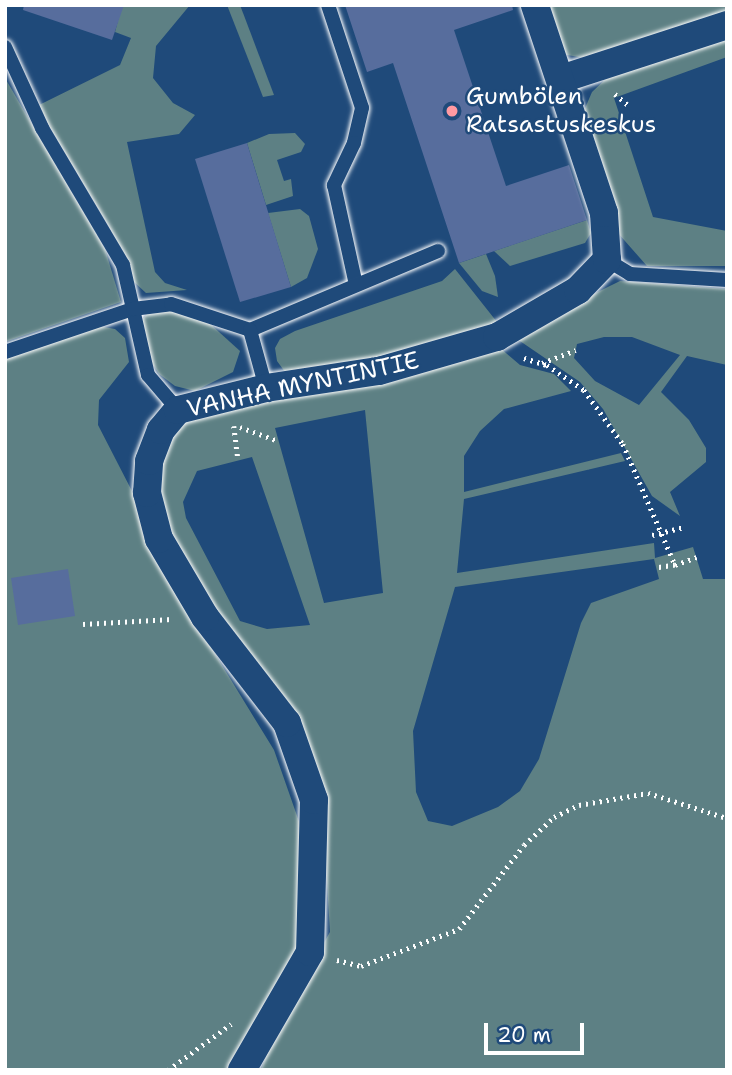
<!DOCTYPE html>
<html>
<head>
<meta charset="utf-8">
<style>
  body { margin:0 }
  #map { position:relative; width:732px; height:1075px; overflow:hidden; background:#1f4a7a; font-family:"Shantell Sans",sans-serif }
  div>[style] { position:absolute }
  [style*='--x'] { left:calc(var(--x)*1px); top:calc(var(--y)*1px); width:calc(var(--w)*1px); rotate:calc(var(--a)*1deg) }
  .green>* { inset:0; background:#5d8084 }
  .building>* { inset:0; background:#576d9d }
  .path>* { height:4.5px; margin-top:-2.25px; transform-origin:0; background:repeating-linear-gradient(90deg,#fff 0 2px,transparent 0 7px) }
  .roads { filter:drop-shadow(0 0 2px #fff) drop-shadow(0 0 2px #fff) }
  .lane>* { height:14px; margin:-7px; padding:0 7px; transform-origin:7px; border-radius:7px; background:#1f4a7a }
  .street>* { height:28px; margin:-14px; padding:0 14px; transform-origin:14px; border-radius:14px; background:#1f4a7a }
  .dots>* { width:19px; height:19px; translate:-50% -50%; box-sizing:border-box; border:4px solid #1f4a7a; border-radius:50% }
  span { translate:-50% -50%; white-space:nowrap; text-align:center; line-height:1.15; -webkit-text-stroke:5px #1f4a7a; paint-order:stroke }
  .poi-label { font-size:24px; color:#fff }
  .left { translate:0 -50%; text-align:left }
  .street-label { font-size:24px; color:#fff }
  .frame { position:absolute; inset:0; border:7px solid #fff; pointer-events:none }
  .scale { position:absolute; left:484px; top:1023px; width:100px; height:32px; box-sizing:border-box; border:4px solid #fff; border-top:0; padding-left:9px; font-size:21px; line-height:24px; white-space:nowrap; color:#fff; -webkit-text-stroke:5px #1f4a7a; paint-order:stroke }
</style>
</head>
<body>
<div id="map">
  <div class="green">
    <div style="clip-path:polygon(122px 5px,190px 5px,156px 46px,153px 78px,173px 103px,195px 115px,179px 134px,127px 142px,155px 272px,165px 283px,187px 290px,146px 293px,132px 280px,108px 225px,37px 106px,120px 65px,131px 38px,115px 32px)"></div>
    <div style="clip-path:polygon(227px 5px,240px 5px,274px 95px,263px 97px)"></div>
    <div style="clip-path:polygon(540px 5px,727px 5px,727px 14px,585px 58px,567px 55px,553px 41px)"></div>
    <div style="clip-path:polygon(727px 37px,727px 57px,614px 98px,653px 217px,727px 231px,727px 266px,647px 266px,617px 232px,583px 113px,592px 92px,611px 74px)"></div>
    <div style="clip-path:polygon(5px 78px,105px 249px,121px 302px,5px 342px)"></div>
    <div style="clip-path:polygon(295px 133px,305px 144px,301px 152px,277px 160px,284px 181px,291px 179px,293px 196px,266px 205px,247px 143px,269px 134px)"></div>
    <div style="clip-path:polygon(300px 209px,309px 216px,318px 249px,307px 278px,291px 287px,268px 213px)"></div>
    <div style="clip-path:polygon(587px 220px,591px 233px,585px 243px,510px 266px,494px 251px)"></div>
    <div style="clip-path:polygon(486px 254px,495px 276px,498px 297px,482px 291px,459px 263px)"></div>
    <div style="clip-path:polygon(455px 269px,497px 322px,414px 355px,285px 372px,277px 361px,275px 348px,280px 339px,295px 331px,442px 281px)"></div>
    <div style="clip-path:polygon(evenodd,620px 281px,727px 289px,727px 365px,687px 356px,661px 392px,689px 420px,706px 448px,706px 462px,670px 492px,680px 516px,652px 496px,603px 409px,580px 382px,517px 339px,553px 314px,620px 281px,604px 337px,632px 337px,680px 355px,639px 405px,595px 381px,574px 358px,577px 344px,604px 337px)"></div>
    <div style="clip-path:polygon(173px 308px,208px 322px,240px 351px,233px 372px,195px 391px,175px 386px,159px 374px,147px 355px,141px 321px,147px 314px)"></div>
    <div style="clip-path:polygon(98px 326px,115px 329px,125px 338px,129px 362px,99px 400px,98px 425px,133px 493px,155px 556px,274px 750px,302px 830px,303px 938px,236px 1070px,5px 1070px,5px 359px)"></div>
    <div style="clip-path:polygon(evenodd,499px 347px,520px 365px,554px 374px,571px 391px,504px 409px,480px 431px,464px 456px,464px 492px,621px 453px,625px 461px,464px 499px,457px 573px,654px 543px,655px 558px,693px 547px,703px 579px,727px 579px,727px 1070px,261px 1070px,278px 1024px,330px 932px,322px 800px,164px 537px,151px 481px,178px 427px,201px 413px,499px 347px,365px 410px,383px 593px,324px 603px,275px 428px,365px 410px,499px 347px,252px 457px,310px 625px,267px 629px,240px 621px,186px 518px,183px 502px,197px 471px,252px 457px,499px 347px,654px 559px,659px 579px,591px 603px,581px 623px,539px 759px,520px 791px,498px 807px,452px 826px,428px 821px,416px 792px,413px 731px,455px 587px,654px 559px)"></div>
  </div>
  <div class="building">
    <div style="clip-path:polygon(24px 5px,124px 5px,112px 40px,23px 10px)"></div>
    <div style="clip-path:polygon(345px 5px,512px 5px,513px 10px,454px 30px,506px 186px,569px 165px,587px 220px,459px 263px,393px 63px,367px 72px)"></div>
    <div style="clip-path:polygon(247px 143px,291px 287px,240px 302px,195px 159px)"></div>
    <div style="clip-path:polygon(68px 569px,75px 616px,18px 625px,11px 578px)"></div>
  </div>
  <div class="path">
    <div style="--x:615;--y:94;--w:17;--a:40"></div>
    <div style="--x:524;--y:358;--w:24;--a:17"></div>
    <div style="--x:547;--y:365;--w:45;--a:34"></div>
    <div style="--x:584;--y:390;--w:67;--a:54.2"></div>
    <div style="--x:623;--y:444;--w:132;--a:66.7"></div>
    <div style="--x:675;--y:565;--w:18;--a:171"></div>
    <div style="--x:542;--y:363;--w:36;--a:-21"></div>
    <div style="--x:234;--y:426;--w:33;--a:83"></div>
    <div style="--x:240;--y:427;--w:38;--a:20"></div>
    <div style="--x:652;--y:535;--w:34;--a:-14"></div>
    <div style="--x:675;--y:565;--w:23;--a:-20"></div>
    <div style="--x:83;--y:624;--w:89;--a:-3.2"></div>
    <div style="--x:337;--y:960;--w:25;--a:14"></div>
    <div style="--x:361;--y:966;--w:105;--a:-20.7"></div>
    <div style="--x:459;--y:929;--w:106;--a:-52.3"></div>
    <div style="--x:524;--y:845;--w:41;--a:-43"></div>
    <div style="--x:554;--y:817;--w:28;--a:-26"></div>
    <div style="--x:579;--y:805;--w:70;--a:-9.9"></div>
    <div style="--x:648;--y:793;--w:83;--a:17.6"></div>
    <div style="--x:168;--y:1070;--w:78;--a:-36.1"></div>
  </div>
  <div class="roads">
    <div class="lane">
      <div style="--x:328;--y:5;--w:108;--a:71.7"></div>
      <div style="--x:362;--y:108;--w:36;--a:103"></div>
      <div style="--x:354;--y:143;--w:47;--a:115.5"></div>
      <div style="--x:334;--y:185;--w:102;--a:77.6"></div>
      <div style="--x:5;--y:47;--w:89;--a:65.4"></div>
      <div style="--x:42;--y:128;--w:159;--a:59.4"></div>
      <div style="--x:123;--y:265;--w:113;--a:77.2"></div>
      <div style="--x:148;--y:375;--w:46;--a:49.4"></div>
      <div style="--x:607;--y:260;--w:27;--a:31"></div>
      <div style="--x:630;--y:274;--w:97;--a:3.5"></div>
      <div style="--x:250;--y:330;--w:204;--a:-22.8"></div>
      <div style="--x:5;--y:352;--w:135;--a:-18.6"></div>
      <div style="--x:133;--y:309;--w:38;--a:-7"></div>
      <div style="--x:171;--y:304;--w:83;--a:18.2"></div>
      <div style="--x:250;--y:330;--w:60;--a:74.6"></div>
    </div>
    <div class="street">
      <div style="--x:561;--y:79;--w:175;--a:-18"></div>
      <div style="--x:242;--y:1070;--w:136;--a:-60"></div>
      <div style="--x:310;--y:952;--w:152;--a:-88.5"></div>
      <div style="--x:314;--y:800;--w:82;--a:-109.3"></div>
      <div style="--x:287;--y:723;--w:134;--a:-127.7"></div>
      <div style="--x:205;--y:617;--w:91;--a:-120.5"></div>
      <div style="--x:159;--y:539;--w:48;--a:-104.6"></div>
      <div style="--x:147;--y:493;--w:32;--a:-86"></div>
      <div style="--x:149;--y:461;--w:33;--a:-69"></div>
      <div style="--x:161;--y:430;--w:26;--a:-50"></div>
      <div style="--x:178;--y:410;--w:91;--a:-14"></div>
      <div style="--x:266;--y:388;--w:114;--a:-8.6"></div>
      <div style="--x:379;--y:371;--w:123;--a:-16.1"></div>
      <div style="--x:497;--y:337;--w:94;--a:-30.1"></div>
      <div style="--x:578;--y:290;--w:42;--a:-46"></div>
      <div style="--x:607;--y:260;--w:47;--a:-93.7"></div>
      <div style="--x:604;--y:213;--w:219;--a:-108.4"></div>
    </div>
  </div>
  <div class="dots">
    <div style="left:452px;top:111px;background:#ff9aa2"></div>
  </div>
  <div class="poi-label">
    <span class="left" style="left:466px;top:111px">Gumbölen<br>Ratsastuskeskus</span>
  </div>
  <div class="street-label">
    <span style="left:303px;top:385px;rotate:-12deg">VANHA MYNTINTIE</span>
  </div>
  <div class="frame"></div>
  <div class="scale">20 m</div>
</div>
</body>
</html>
